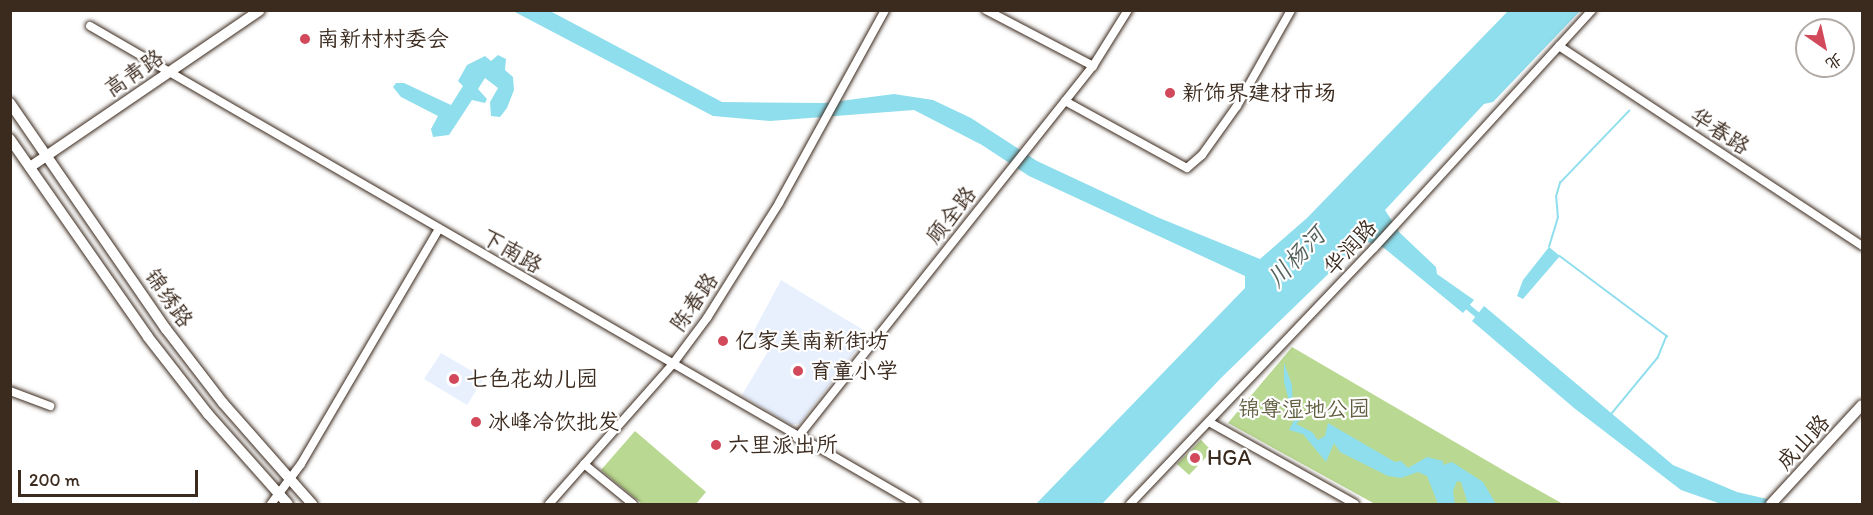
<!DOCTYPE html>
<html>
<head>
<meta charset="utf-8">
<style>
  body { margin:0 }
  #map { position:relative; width:1873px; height:515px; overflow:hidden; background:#fff; font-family:Itim,"LXGW WenKai TC",sans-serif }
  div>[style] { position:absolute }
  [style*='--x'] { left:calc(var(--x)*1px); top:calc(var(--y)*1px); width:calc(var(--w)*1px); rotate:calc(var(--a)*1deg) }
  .built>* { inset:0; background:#e8f0fe }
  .green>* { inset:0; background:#b9d891 }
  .water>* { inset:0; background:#8fdeed }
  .stream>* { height:1.5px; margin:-0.75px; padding:0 0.75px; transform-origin:0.75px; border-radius:0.75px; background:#8fdeed }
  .canal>* { height:6px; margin:-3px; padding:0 3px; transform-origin:3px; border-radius:3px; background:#8fdeed }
  .roads { filter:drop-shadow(0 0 2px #3b2a1e) drop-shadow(0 0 2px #3b2a1e) }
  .minor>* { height:8px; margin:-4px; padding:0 4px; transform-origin:4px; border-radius:4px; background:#fff }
  .major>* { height:10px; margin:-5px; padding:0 5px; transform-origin:5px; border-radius:5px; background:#fff }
  .dots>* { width:16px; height:16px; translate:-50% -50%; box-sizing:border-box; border:3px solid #fff; border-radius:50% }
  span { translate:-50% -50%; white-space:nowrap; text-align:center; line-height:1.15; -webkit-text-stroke:4.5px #fff; paint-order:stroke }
  .poi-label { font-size:22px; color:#3b2a1e }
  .left { translate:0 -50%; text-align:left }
  .street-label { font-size:22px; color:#3b2a1e }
  .park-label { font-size:22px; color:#615e40 }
  .water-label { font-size:24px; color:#54605c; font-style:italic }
  .frame { position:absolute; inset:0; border:12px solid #3b2a1e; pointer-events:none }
  .north { position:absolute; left:1795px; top:18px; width:60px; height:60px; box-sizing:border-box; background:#fff; border:2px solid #b1aaa5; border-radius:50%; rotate:146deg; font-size:16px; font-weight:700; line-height:24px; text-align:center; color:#3b2a1e }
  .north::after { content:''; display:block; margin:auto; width:21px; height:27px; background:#d1495b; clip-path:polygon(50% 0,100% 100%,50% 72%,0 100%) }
  .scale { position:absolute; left:18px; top:470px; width:180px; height:27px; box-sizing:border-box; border:3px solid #3b2a1e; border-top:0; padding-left:8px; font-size:18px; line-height:21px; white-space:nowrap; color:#3b2a1e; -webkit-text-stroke:4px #fff; paint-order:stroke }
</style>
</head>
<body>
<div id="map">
  <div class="built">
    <div style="clip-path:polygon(781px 280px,865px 331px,866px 337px,800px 423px,791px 425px,742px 395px,770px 348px,751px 336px)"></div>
    <div style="clip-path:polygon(441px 353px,484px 378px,467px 405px,424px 379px)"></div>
  </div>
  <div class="green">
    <div style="clip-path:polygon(1292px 347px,1508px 473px,1563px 504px,1375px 504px,1228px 423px)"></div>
    <div style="clip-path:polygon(635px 431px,706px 492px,696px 504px,642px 504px,601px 470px)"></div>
    <div style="clip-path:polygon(1201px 440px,1212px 451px,1189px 475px,1177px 464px)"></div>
  </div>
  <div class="water">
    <div style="clip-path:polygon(513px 11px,550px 11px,722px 102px,825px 103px,894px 94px,933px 100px,971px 118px,1037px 161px,1157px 217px,1260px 259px,1307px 218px,1508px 11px,1580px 11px,1493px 102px,1484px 104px,1385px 210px,1399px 232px,1436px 267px,1437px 274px,1474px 300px,1463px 313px,1384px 248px,1368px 242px,1356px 247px,1221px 378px,1102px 504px,1036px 504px,1245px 288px,1245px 276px,1029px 176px,982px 145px,914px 110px,770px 121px,713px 116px)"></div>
    <div style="clip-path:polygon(498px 55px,506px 59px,505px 70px,513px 77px,514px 90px,507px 108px,500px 117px,491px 116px,490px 102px,498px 88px,485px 78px,478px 89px,487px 99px,485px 103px,472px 100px,449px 135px,433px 137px,431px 129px,438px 116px,401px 97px,393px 87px,396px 83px,404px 83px,451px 105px,463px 86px,458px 81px,467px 65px,485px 56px,491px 61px)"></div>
    <div style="clip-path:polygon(1549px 247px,1560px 256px,1523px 299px,1517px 296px,1523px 280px)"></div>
    <div style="clip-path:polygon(1484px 306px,1673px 465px,1737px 492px,1788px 504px,1721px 504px,1681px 490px,1574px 408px,1472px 321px)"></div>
    <div style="clip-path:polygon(1284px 363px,1292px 385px,1293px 410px,1302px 418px,1296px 424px,1312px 432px,1318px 440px,1325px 436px,1328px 423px,1395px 462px,1401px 461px,1408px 468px,1427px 457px,1443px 461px,1443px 465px,1452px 462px,1483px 482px,1496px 504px,1468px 504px,1461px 482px,1457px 481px,1453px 491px,1455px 504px,1438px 504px,1427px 476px,1418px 472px,1401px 478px,1388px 476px,1340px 452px,1334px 443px,1326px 462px,1303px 434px,1289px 430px,1294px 420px,1284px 382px)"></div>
  </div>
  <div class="stream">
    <div style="--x:1549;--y:247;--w:30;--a:-73"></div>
    <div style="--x:1558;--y:218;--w:21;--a:-95"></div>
    <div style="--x:1556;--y:197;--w:15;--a:-74"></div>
    <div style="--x:1560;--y:183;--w:100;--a:-46.2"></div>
    <div style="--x:1560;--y:256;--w:134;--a:36.8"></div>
    <div style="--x:1667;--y:336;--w:24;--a:112"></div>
    <div style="--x:1658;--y:358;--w:74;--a:129.5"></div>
  </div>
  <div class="canal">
    <div style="--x:1462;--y:302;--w:26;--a:40"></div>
  </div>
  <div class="roads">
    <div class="minor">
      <div style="--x:986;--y:10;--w:121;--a:27.6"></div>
      <div style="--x:90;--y:26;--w:954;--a:30.06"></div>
      <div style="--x:1559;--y:46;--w:363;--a:33.4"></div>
      <div style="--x:1065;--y:101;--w:139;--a:28.8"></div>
      <div style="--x:1187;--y:168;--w:20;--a:-41"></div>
      <div style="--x:1202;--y:155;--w:60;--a:-54.5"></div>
      <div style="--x:1237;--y:106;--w:110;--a:-60.6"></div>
      <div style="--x:10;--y:391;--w:43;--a:20.6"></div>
      <div style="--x:1209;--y:422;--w:167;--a:29.3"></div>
      <div style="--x:797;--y:438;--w:475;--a:-51.5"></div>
      <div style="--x:1093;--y:66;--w:66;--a:-58"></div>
      <div style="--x:584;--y:464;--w:63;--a:39.2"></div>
      <div style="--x:271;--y:504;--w:50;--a:-53.1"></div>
      <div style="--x:301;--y:464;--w:273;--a:-59.6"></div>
      <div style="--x:549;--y:504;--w:186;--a:-48.5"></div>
      <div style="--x:672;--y:365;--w:59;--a:-53.3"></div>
      <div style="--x:707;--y:318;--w:136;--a:-57.9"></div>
      <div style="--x:779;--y:203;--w:220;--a:-61.2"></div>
      <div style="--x:1130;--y:504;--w:354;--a:-46.4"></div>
      <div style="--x:1374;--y:248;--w:323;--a:-47.5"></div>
    </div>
    <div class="major">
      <div style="--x:10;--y:103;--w:275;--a:55.4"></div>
      <div style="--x:166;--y:329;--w:93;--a:52.4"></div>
      <div style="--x:223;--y:403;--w:135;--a:48.6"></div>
      <div style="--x:10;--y:139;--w:241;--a:55.1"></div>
      <div style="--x:148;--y:337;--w:98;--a:52.1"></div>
      <div style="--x:208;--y:414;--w:120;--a:48.4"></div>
      <div style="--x:30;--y:167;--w:278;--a:-34.3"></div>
      <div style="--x:1771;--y:504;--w:134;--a:-47.4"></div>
    </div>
  </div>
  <div class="dots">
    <div style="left:305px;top:39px;background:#d1495b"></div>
    <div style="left:1170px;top:93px;background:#d1495b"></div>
    <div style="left:723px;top:341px;background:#d1495b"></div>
    <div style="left:798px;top:371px;background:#d1495b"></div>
    <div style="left:454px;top:379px;background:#d1495b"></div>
    <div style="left:476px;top:422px;background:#d1495b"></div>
    <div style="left:716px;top:445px;background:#d1495b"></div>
    <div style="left:1195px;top:458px;background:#d1495b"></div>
  </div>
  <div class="poi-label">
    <span class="left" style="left:317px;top:39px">南新村村委会</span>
    <span class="left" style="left:1182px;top:93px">新饰界建材市场</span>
    <span class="left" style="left:735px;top:341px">亿家美南新街坊</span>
    <span class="left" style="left:810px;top:371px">育童小学</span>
    <span class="left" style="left:466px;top:379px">七色花幼儿园</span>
    <span class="left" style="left:488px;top:422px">冰峰冷饮批发</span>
    <span class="left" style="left:728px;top:445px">六里派出所</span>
    <span class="left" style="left:1207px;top:458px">HGA</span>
  </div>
  <div class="street-label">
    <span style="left:134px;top:73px;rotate:-34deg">高青路</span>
    <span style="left:1720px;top:131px;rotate:33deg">华春路</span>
    <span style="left:951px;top:215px;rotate:-52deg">顾全路</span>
    <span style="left:1350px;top:247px;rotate:-47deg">华润路</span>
    <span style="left:512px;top:251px;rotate:30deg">下南路</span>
    <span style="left:169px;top:298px;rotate:55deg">锦绣路</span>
    <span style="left:694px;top:302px;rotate:-55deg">陈春路</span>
    <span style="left:1803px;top:442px;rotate:-47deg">成山路</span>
  </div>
  <div class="park-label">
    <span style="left:1304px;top:409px">锦尊湿地公园</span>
  </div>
  <div class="water-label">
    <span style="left:1296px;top:257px;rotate:-47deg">川杨河</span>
  </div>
  <div class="frame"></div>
  <div class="north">北</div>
  <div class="scale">200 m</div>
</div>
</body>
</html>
